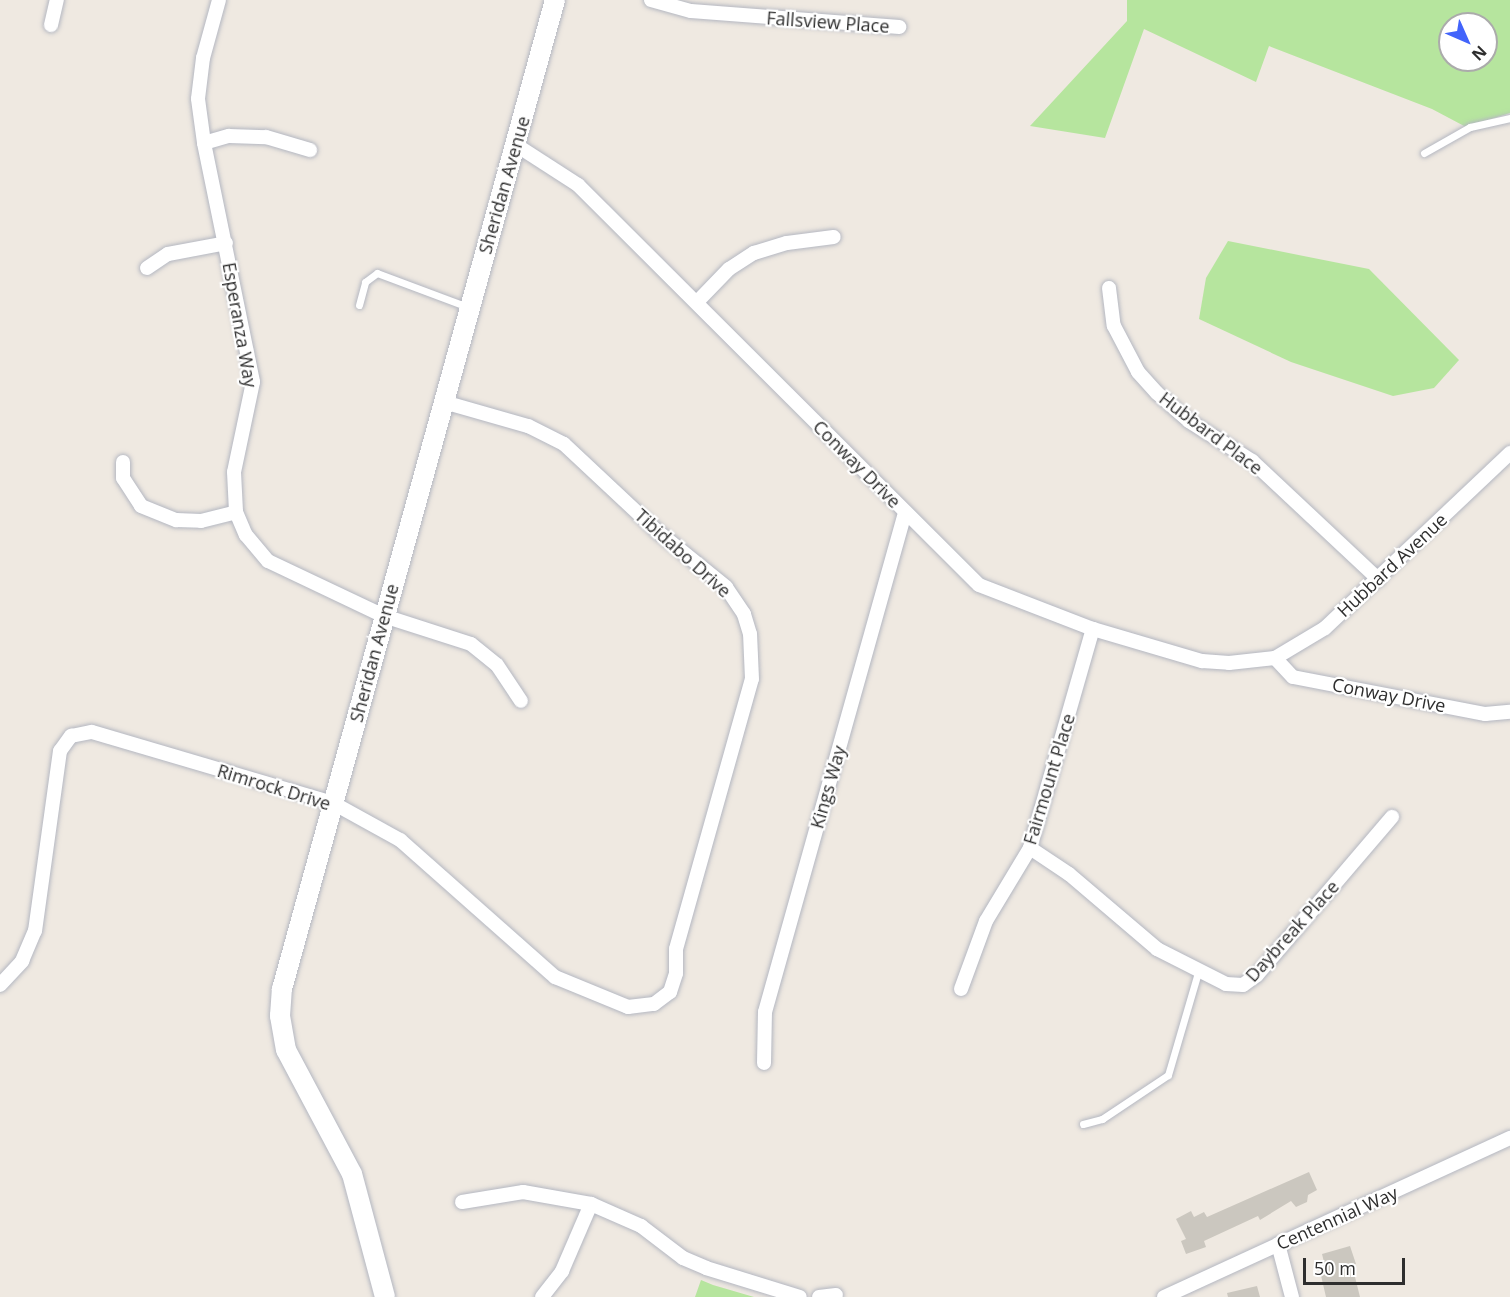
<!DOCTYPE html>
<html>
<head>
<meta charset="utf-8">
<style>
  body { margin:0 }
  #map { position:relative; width:1510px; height:1297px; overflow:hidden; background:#efe9e1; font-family:"Open Sans",sans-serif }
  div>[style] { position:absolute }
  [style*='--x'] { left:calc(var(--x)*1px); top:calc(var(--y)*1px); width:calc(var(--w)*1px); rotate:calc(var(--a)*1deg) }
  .green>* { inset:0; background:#b6e59e }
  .building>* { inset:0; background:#cbc7bf }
  .roads { filter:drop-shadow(0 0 2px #b4b7c1) drop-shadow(0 0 2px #b4b7c1) }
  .lane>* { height:7px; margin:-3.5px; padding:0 3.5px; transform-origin:3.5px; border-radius:3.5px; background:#fff }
  .street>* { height:14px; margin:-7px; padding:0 7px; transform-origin:7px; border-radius:7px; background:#fff }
  .secondary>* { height:20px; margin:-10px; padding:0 10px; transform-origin:10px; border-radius:10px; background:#fff }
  span { translate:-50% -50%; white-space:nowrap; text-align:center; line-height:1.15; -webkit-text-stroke:4.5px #fff; paint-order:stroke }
  .street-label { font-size:18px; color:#2e2e2e }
  .north { position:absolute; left:1438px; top:12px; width:60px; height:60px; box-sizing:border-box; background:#fff; border:2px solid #ababab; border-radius:50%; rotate:135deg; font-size:16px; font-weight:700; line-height:24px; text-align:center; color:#2e2e2e }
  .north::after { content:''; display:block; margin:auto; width:21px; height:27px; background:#4264fb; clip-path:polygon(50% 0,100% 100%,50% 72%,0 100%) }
  .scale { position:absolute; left:1303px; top:1258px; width:102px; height:27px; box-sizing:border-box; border:3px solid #2e2e2e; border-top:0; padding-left:8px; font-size:18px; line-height:21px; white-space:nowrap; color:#2e2e2e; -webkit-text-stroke:4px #fff; paint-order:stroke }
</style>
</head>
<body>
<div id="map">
  <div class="green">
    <div style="clip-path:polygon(evenodd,1127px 0,1510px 0,1510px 113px,1466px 127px,1432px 109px,1269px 46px,1256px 82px,1144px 29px,1105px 138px,1030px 126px,1127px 21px,1127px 0,1450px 24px,1486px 24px,1486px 60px,1450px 60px,1450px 24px)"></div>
    <div style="clip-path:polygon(1228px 241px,1369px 269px,1459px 360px,1434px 388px,1393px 396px,1291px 362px,1199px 319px,1206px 278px)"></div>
    <div style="clip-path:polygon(701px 1280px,713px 1285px,754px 1297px,695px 1297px)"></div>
  </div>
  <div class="building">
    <div style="clip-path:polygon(1309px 1172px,1317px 1190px,1308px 1195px,1307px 1202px,1296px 1207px,1291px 1201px,1260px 1220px,1258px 1216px,1204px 1241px,1206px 1247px,1186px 1254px,1181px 1241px,1186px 1239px,1176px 1219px,1191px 1211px,1194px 1217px,1204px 1212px,1207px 1217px)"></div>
    <div style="clip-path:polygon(1350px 1246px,1356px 1264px,1352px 1265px,1360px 1297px,1326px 1297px,1319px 1267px,1325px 1266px,1322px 1254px)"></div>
    <div style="clip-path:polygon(1257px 1286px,1260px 1297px,1228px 1297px,1227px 1293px)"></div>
  </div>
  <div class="roads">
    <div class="lane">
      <div style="--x:1424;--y:153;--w:53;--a:-29.5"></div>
      <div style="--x:1470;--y:127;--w:41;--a:-12.7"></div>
      <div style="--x:359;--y:305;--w:24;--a:-75"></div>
      <div style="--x:365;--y:282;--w:15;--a:-37"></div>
      <div style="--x:377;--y:273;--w:97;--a:20.5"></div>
      <div style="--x:1083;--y:1124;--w:20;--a:-15"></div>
      <div style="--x:1102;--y:1119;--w:79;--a:-33.7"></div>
      <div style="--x:1168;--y:1075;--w:110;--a:-73.7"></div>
    </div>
    <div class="street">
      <div style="--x:219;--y:0;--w:60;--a:105.4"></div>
      <div style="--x:203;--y:58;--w:41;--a:97"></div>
      <div style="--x:198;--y:99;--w:44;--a:82.2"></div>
      <div style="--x:204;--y:143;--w:244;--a:78.4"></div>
      <div style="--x:253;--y:382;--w:92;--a:101.9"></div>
      <div style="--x:234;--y:472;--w:40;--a:87.1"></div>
      <div style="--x:236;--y:512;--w:25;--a:67"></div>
      <div style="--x:246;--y:535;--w:34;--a:50"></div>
      <div style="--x:268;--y:561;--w:128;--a:25.4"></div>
      <div style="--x:384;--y:616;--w:91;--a:17.8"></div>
      <div style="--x:471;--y:644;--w:33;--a:39"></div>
      <div style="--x:497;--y:665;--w:43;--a:56.3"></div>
      <div style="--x:651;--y:0;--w:41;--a:15.4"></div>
      <div style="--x:691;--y:11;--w:209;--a:4.4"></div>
      <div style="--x:51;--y:25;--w:26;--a:-77"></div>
      <div style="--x:204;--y:143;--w:26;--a:-16"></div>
      <div style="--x:229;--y:136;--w:37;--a:2"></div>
      <div style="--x:266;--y:137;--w:46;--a:16.5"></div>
      <div style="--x:516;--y:145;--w:74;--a:32.8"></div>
      <div style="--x:578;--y:185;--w:566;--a:44.93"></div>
      <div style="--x:979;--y:585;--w:122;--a:21.1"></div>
      <div style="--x:1093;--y:629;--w:114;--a:16.4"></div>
      <div style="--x:1202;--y:661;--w:27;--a:4"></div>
      <div style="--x:1229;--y:663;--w:46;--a:-6.2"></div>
      <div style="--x:1275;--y:658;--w:58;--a:-31"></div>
      <div style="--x:1325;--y:628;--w:255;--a:-43.4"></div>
      <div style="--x:147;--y:268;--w:25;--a:-34"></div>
      <div style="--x:168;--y:254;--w:59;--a:-10.7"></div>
      <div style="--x:1109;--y:288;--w:38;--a:83"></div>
      <div style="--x:1114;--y:326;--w:52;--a:62.4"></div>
      <div style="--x:1138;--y:372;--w:28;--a:48"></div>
      <div style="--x:1157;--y:393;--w:43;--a:41.2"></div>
      <div style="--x:1189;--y:421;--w:75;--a:32.4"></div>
      <div style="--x:1252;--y:461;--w:173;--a:43.1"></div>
      <div style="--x:697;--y:302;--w:46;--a:-45.9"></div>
      <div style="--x:729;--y:269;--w:30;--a:-33"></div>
      <div style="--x:754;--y:253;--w:34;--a:-17"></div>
      <div style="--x:787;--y:243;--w:47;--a:-7.3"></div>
      <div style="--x:123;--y:462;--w:16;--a:90"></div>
      <div style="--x:123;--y:478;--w:33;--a:57"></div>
      <div style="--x:141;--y:506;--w:38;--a:22"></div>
      <div style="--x:176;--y:520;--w:25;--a:2"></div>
      <div style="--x:201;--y:521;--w:36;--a:-14"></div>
      <div style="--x:1275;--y:658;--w:26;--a:47"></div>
      <div style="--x:1293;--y:677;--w:196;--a:10.9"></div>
      <div style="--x:1485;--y:714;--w:25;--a:-5"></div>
      <div style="--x:1030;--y:848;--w:47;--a:33.7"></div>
      <div style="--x:1069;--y:874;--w:116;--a:40.4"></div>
      <div style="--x:1157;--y:949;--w:77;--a:26.9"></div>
      <div style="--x:1226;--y:984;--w:17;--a:3"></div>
      <div style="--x:1243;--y:985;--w:17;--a:-36"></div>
      <div style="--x:1257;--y:975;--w:208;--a:-49.5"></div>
      <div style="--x:0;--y:985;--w:33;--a:-47"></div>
      <div style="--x:22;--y:961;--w:33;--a:-67"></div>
      <div style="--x:35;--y:931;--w:182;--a:-82.1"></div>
      <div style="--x:60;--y:751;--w:19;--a:-54"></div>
      <div style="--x:71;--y:736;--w:21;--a:-11"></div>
      <div style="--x:92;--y:732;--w:251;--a:16.4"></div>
      <div style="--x:333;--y:803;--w:77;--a:28.9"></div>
      <div style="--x:400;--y:840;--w:207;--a:41.5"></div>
      <div style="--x:555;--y:977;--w:79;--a:22.3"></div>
      <div style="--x:628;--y:1007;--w:26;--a:-7"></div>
      <div style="--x:654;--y:1004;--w:20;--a:-37"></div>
      <div style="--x:670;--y:992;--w:20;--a:-72"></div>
      <div style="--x:676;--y:973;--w:24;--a:-90"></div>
      <div style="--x:676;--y:949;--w:280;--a:-74.3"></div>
      <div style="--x:752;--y:679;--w:45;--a:-92.5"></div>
      <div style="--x:750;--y:634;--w:21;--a:-107"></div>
      <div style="--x:744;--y:614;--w:32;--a:-124"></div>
      <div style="--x:726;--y:587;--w:87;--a:-141"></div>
      <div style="--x:658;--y:532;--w:129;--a:-136.9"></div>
      <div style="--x:564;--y:444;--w:40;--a:-153.4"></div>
      <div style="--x:528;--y:426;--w:87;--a:-164.1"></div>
      <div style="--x:961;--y:989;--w:72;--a:-69.8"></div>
      <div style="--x:986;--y:921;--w:85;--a:-58.9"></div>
      <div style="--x:1030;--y:848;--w:228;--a:-74"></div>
      <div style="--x:764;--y:1063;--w:51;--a:-88.9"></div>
      <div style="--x:765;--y:1012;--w:518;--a:-74.33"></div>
      <div style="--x:462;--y:1202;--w:62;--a:-9.3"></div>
      <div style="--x:523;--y:1192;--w:69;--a:10"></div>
      <div style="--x:591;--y:1204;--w:55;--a:23.7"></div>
      <div style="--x:641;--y:1226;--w:53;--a:37.3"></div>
      <div style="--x:683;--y:1258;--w:25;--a:23"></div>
      <div style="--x:706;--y:1268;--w:98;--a:17.1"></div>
      <div style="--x:1278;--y:1244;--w:55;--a:75.2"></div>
      <div style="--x:542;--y:1297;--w:33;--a:-52"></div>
      <div style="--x:562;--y:1271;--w:73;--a:-66.6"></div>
      <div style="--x:819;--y:1297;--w:17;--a:-7"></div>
      <div style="--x:1164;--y:1297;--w:381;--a:-24.7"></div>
    </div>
    <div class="secondary">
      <div style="--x:385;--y:1297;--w:127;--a:-105"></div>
      <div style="--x:352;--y:1174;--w:140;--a:-118"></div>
      <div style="--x:286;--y:1050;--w:35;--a:-100"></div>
      <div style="--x:280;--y:1016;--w:27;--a:-86"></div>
      <div style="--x:282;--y:989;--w:1026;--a:-74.57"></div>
    </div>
  </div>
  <div class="street-label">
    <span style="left:828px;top:22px;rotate:4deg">Fallsview Place</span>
    <span style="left:504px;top:185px;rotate:-74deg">Sheridan Avenue</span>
    <span style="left:240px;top:325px;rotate:80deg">Esperanza Way</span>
    <span style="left:1211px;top:433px;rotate:37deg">Hubbard Place</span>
    <span style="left:857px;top:464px;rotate:45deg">Conway Drive</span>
    <span style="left:683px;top:553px;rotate:42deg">Tibidabo Drive</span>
    <span style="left:1392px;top:565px;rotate:-43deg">Hubbard Avenue</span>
    <span style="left:374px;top:653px;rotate:-75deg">Sheridan Avenue</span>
    <span style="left:1389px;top:695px;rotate:11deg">Conway Drive</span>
    <span style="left:1049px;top:779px;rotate:-73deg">Fairmount Place</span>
    <span style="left:274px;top:787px;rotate:17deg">Rimrock Drive</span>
    <span style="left:828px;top:787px;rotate:-74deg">Kings Way</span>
    <span style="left:1292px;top:931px;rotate:-48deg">Daybreak Place</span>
    <span style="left:1337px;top:1218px;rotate:-24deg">Centennial Way</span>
  </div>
  <div class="north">N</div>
  <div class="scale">50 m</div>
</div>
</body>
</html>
